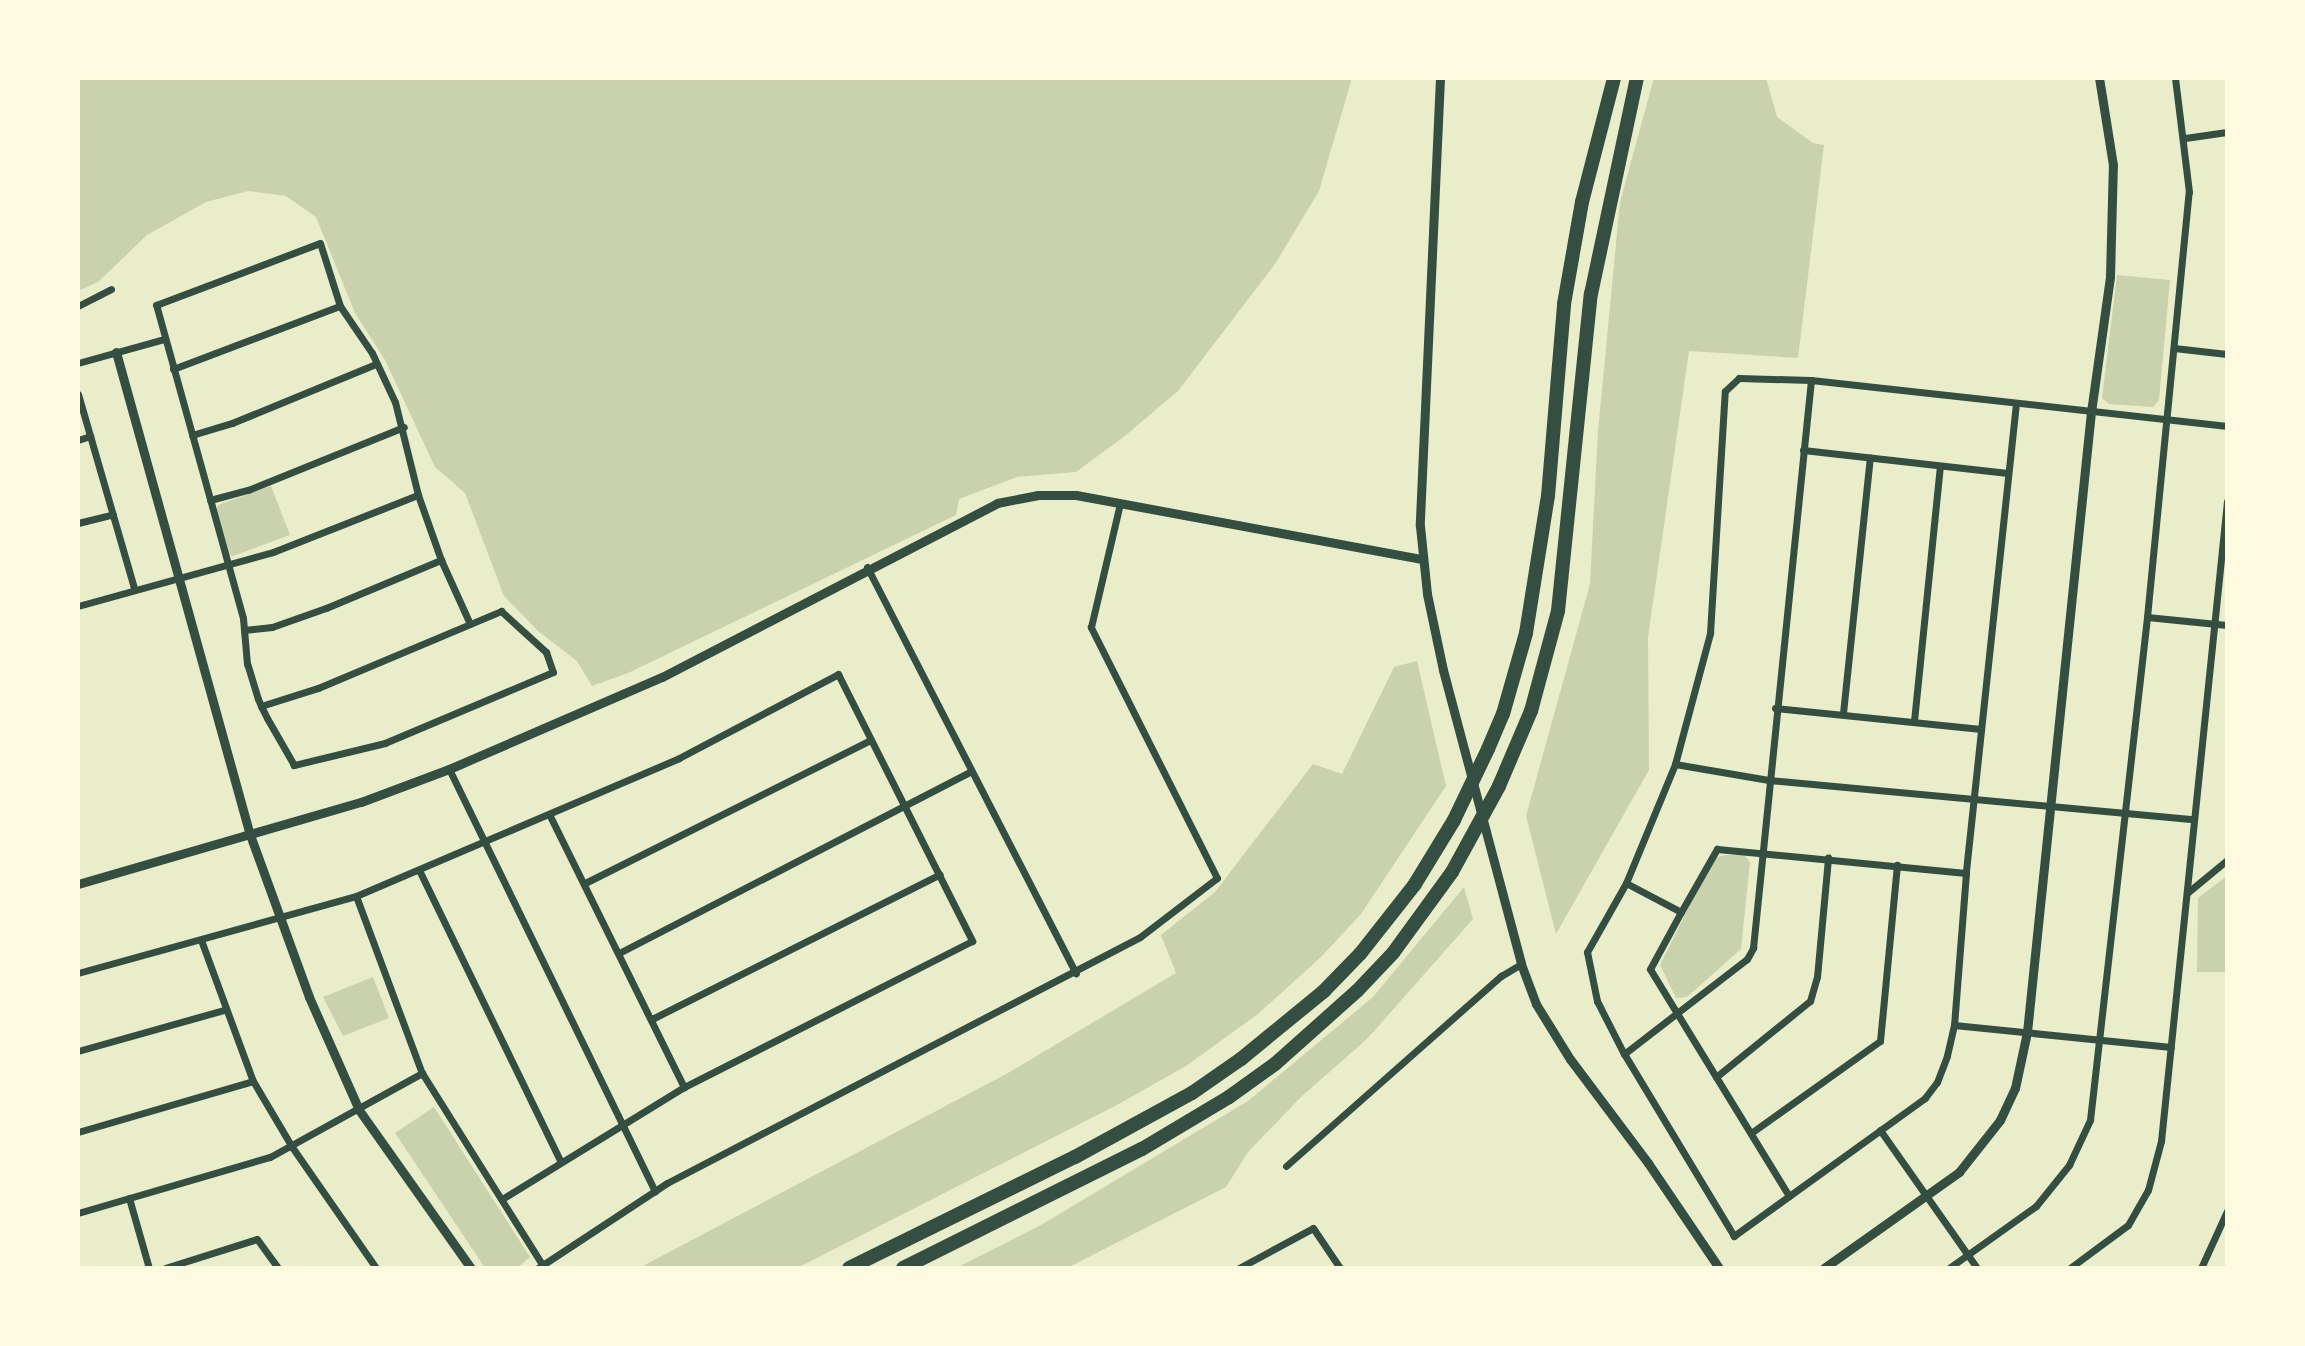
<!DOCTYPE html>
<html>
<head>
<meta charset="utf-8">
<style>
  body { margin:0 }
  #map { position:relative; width:2305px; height:1346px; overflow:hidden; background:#e9edc9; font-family:Spectral,serif }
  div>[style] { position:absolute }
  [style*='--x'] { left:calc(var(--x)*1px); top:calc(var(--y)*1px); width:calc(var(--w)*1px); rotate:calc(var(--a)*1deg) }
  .green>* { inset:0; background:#cad2ad }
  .minor>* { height:7px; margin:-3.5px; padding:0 3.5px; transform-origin:3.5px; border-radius:3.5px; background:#344e41 }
  .tertiary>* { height:9px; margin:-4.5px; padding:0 4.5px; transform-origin:4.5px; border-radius:4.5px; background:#344e41 }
  .motorway>* { height:14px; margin:-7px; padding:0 7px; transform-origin:7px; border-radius:7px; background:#344e41 }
  span { translate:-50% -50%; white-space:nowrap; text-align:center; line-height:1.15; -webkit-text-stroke:8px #fefae0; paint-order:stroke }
  .frame { position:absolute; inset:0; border:80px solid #fefae0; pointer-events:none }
</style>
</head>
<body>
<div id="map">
  <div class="green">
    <div style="clip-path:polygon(78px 78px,1352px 78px,1319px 191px,1275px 264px,1178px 391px,1126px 435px,1076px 472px,1017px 477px,959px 499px,956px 515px,628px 673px,592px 686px,577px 661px,538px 631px,504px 596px,465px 493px,435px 467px,385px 360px,355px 313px,316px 217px,286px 196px,248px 191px,206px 202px,147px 235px,98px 282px,78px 291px)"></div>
    <div style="clip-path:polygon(1654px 78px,1766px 78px,1777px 117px,1813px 143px,1824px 145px,1798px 358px,1689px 351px,1648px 637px,1649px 770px,1556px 934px,1526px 816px,1590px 584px,1598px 431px,1620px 202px)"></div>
    <div style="clip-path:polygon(2117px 275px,2170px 280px,2159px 400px,2153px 407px,2109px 404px,2102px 398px)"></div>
    <div style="clip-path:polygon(271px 486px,290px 535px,233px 556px,228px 554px,216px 510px,218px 505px)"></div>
    <div style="clip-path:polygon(1417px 661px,1446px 786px,1361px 914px,1321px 957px,1258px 1014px,1186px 1066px,1115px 1106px,797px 1268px,639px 1268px,1008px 1073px,1176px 973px,1161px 935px,1215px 892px,1313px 764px,1342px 774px,1394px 667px)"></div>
    <div style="clip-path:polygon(1725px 855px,1744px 855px,1750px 862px,1741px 949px,1687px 997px,1676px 998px,1660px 965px,1713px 858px)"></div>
    <div style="clip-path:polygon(2227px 876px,2227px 972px,2197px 972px,2198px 898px)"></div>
    <div style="clip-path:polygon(1464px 887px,1473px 919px,1367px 1039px,1301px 1097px,1248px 1152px,1226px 1187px,1067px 1268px,956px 1268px,1041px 1225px,1248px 1101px,1373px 997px)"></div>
    <div style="clip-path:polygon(373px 977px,389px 1018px,343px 1036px,323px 997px)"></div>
    <div style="clip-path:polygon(434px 1107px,530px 1257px,517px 1268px,485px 1268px,395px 1133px)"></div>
  </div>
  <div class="minor">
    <div style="--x:2185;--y:138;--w:42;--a:-8.1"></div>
    <div style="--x:78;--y:306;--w:37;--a:-27"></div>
    <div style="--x:2174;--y:348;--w:53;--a:6.5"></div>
    <div style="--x:78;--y:363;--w:89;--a:-15.6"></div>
    <div style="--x:173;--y:369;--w:178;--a:-20.7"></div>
    <div style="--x:78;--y:394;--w:202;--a:73.9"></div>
    <div style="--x:2016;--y:403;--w:473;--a:96.1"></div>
    <div style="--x:1966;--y:873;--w:152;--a:94.5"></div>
    <div style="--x:1954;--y:1025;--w:32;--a:103"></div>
    <div style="--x:1947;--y:1056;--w:28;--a:111"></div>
    <div style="--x:1937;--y:1082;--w:20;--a:127"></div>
    <div style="--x:1925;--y:1098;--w:236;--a:144.2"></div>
    <div style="--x:1734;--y:1236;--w:213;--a:-121.1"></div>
    <div style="--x:1624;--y:1054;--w:59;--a:-117"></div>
    <div style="--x:1597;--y:1001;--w:50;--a:-101.5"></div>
    <div style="--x:1587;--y:952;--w:79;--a:-60.5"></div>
    <div style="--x:1626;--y:883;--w:129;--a:-67.6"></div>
    <div style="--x:1675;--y:764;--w:136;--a:-75"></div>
    <div style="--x:1710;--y:633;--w:242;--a:-86.5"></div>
    <div style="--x:1725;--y:391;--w:19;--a:-43"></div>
    <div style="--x:1739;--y:378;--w:72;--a:1.6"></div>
    <div style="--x:1811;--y:380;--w:419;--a:6.3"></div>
    <div style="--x:192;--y:435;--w:42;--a:-16.7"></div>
    <div style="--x:232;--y:423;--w:156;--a:-22.3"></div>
    <div style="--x:78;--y:440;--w:13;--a:-18"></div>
    <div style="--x:1803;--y:450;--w:206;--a:6.4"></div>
    <div style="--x:210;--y:500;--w:39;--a:-15"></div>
    <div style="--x:248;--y:490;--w:168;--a:-22"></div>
    <div style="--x:78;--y:523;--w:36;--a:-14"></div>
    <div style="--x:867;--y:567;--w:457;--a:62.8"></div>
    <div style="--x:78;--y:606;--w:202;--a:-15.5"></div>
    <div style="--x:273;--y:552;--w:156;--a:-21.5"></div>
    <div style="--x:2147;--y:617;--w:80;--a:5.7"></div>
    <div style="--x:244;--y:630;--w:28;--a:-6"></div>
    <div style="--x:272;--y:627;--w:57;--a:-19.4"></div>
    <div style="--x:326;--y:608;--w:125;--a:-22.7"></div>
    <div style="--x:261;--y:706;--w:60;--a:-17.5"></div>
    <div style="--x:318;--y:688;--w:199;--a:-22.8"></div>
    <div style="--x:501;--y:611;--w:61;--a:42.3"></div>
    <div style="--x:546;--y:652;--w:21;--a:71"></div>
    <div style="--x:553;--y:672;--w:182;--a:157.1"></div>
    <div style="--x:385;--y:743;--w:94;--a:166.4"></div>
    <div style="--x:294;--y:765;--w:54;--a:-119.9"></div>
    <div style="--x:267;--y:718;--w:13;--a:-117"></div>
    <div style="--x:261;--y:706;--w:8;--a:-113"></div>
    <div style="--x:258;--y:699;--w:37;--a:-107"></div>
    <div style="--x:247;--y:664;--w:46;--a:-95"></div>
    <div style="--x:243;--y:618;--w:325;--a:-105.5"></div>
    <div style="--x:156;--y:305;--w:175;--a:-20.7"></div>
    <div style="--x:320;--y:243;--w:66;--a:72.4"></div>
    <div style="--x:340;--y:306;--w:57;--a:55.8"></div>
    <div style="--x:372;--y:353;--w:54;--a:64.9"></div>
    <div style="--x:395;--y:402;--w:96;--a:76.1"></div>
    <div style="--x:418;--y:495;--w:69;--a:70.5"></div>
    <div style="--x:441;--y:560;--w:70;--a:65.6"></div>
    <div style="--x:1775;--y:708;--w:207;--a:5.8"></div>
    <div style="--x:1843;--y:713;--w:257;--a:-84"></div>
    <div style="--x:1914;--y:721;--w:256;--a:-84.2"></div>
    <div style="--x:1675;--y:764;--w:95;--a:9.7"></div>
    <div style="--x:1769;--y:780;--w:426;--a:5.3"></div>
    <div style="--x:449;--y:769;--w:470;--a:64"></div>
    <div style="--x:549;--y:814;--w:305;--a:63.7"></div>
    <div style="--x:419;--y:870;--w:323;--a:64.1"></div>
    <div style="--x:585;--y:883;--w:319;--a:-26.6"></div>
    <div style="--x:1626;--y:883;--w:62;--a:27.8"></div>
    <div style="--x:2187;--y:893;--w:52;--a:-39.5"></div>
    <div style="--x:356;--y:896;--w:189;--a:69.6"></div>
    <div style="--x:422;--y:1073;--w:226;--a:57.9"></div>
    <div style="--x:201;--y:940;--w:150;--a:69.8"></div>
    <div style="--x:253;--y:1081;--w:77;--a:59.4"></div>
    <div style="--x:292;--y:1147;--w:147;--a:55.2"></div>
    <div style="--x:619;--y:953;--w:396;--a:-27.3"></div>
    <div style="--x:78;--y:973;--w:288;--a:-15.5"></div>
    <div style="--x:356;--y:896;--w:351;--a:-23.1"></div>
    <div style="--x:679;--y:758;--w:180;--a:-27.8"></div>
    <div style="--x:838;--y:674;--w:299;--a:63.3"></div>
    <div style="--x:972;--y:941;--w:323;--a:153.1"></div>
    <div style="--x:684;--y:1087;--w:214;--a:148.4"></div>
    <div style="--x:652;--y:1019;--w:322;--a:-26.7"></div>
    <div style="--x:1954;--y:1025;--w:218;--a:5.8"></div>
    <div style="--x:78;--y:1051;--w:152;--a:-15.7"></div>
    <div style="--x:1624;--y:1054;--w:155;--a:-37.7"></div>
    <div style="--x:1747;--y:959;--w:13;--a:-61"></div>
    <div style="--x:1753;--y:948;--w:571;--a:-84.17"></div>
    <div style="--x:1716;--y:1077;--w:121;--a:-39"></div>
    <div style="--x:1810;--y:1001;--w:25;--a:-74"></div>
    <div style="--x:1817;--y:977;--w:120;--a:-84.7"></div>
    <div style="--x:1880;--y:1130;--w:169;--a:54.9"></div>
    <div style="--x:78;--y:1132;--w:182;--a:-16.2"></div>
    <div style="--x:1751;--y:1133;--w:158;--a:-35.5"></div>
    <div style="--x:1880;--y:1041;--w:177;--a:-84.5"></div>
    <div style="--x:1286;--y:1166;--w:287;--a:-41.5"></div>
    <div style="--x:1501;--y:976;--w:23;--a:-31"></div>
    <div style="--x:1789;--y:1196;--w:266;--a:-121.5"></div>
    <div style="--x:1650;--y:969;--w:65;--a:-61.5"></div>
    <div style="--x:1681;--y:912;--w:73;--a:-60.3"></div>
    <div style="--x:1717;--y:849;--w:250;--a:5.5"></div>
    <div style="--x:129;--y:1198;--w:73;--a:74.1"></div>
    <div style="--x:78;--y:1213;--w:200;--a:-16.3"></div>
    <div style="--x:270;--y:1157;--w:174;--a:-28.9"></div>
    <div style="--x:165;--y:1268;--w:96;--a:-17.5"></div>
    <div style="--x:257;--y:1239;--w:36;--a:54"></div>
    <div style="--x:538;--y:1268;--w:154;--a:-33.4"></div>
    <div style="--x:667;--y:1183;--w:533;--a:-27.48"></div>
    <div style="--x:1140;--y:937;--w:97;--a:-37.5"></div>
    <div style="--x:1217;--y:878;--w:281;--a:-116.7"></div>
    <div style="--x:1091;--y:627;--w:127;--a:-76.8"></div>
    <div style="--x:1239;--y:1268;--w:84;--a:-28.4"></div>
    <div style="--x:1313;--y:1228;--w:48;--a:56"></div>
    <div style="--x:1949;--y:1268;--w:107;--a:-35.5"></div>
    <div style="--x:2036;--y:1206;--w:53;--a:-51.2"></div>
    <div style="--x:2069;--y:1165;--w:50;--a:-65"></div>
    <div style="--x:2090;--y:1120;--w:506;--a:-83.53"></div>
    <div style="--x:2147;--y:617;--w:427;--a:-84.4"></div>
    <div style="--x:2189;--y:192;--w:115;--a:-97"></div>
    <div style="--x:2070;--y:1268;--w:72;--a:-36.6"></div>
    <div style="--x:2128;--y:1225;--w:40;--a:-60.3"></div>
    <div style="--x:2148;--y:1190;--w:51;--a:-75.1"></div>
    <div style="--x:2161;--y:1141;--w:643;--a:-84.11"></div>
    <div style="--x:2201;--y:1268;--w:63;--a:-65.5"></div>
  </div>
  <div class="tertiary">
    <div style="--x:1440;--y:78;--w:448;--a:92.6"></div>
    <div style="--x:1420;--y:526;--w:68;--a:84.1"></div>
    <div style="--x:1427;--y:594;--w:78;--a:78.1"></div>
    <div style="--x:1443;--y:670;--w:304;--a:75.1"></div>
    <div style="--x:1521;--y:964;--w:43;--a:69.4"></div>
    <div style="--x:1536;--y:1004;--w:65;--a:58.3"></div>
    <div style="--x:1570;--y:1059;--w:130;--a:53.1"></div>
    <div style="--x:1648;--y:1163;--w:127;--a:55.9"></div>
    <div style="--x:116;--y:352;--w:498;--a:74.5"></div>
    <div style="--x:249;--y:832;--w:176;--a:70"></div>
    <div style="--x:309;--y:997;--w:124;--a:66.1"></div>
    <div style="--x:359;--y:1110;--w:194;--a:54.7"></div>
    <div style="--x:78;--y:884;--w:295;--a:-16.2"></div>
    <div style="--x:361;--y:802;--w:94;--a:-20.6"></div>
    <div style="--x:449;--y:769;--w:232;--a:-23.4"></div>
    <div style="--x:662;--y:677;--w:377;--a:-27.4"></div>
    <div style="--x:997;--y:503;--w:42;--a:-11"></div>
    <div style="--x:1038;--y:495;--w:38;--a:0"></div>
    <div style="--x:1076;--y:495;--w:352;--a:10.5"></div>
    <div style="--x:1824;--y:1268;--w:166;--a:-35.4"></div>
    <div style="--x:1959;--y:1172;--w:66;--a:-51.7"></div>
    <div style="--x:2000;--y:1120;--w:35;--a:-65"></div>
    <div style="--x:2015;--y:1088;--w:57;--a:-77.9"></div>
    <div style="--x:2027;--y:1032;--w:623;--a:-84.11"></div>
    <div style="--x:2091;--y:412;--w:137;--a:-82"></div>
    <div style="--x:2110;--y:276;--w:111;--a:-88.5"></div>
    <div style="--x:2113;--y:165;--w:88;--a:-99.1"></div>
  </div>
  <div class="motorway">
    <div style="--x:849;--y:1268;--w:252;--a:-26.2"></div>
    <div style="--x:1075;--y:1157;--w:133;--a:-28.7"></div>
    <div style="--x:1192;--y:1093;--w:60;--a:-34.8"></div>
    <div style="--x:1241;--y:1059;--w:107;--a:-39.3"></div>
    <div style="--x:1324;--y:991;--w:52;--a:-45.8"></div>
    <div style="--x:1360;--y:954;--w:89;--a:-51.8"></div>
    <div style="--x:1415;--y:884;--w:75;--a:-58.6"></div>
    <div style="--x:1454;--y:820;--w:79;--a:-64.4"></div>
    <div style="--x:1488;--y:749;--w:38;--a:-67"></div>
    <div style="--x:1503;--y:714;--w:84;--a:-74.1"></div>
    <div style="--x:1526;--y:633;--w:139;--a:-80.9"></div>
    <div style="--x:1548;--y:496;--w:193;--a:-85.2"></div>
    <div style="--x:1564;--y:304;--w:104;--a:-80"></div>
    <div style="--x:1582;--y:202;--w:128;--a:-75.5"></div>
    <div style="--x:903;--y:1268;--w:267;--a:-26.5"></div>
    <div style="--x:1142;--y:1149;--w:101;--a:-30.9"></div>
    <div style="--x:1229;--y:1097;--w:57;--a:-35.7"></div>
    <div style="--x:1275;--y:1064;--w:110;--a:-41.7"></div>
    <div style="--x:1357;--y:991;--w:52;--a:-46.5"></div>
    <div style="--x:1393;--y:953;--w:100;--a:-53.9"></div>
    <div style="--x:1452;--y:872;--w:98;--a:-61.3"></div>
    <div style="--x:1499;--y:786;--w:82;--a:-66.9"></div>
    <div style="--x:1531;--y:711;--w:104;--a:-74.9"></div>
    <div style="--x:1558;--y:611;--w:319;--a:-84.1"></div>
    <div style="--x:1591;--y:294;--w:221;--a:-78"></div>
  </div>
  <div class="frame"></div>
</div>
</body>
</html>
